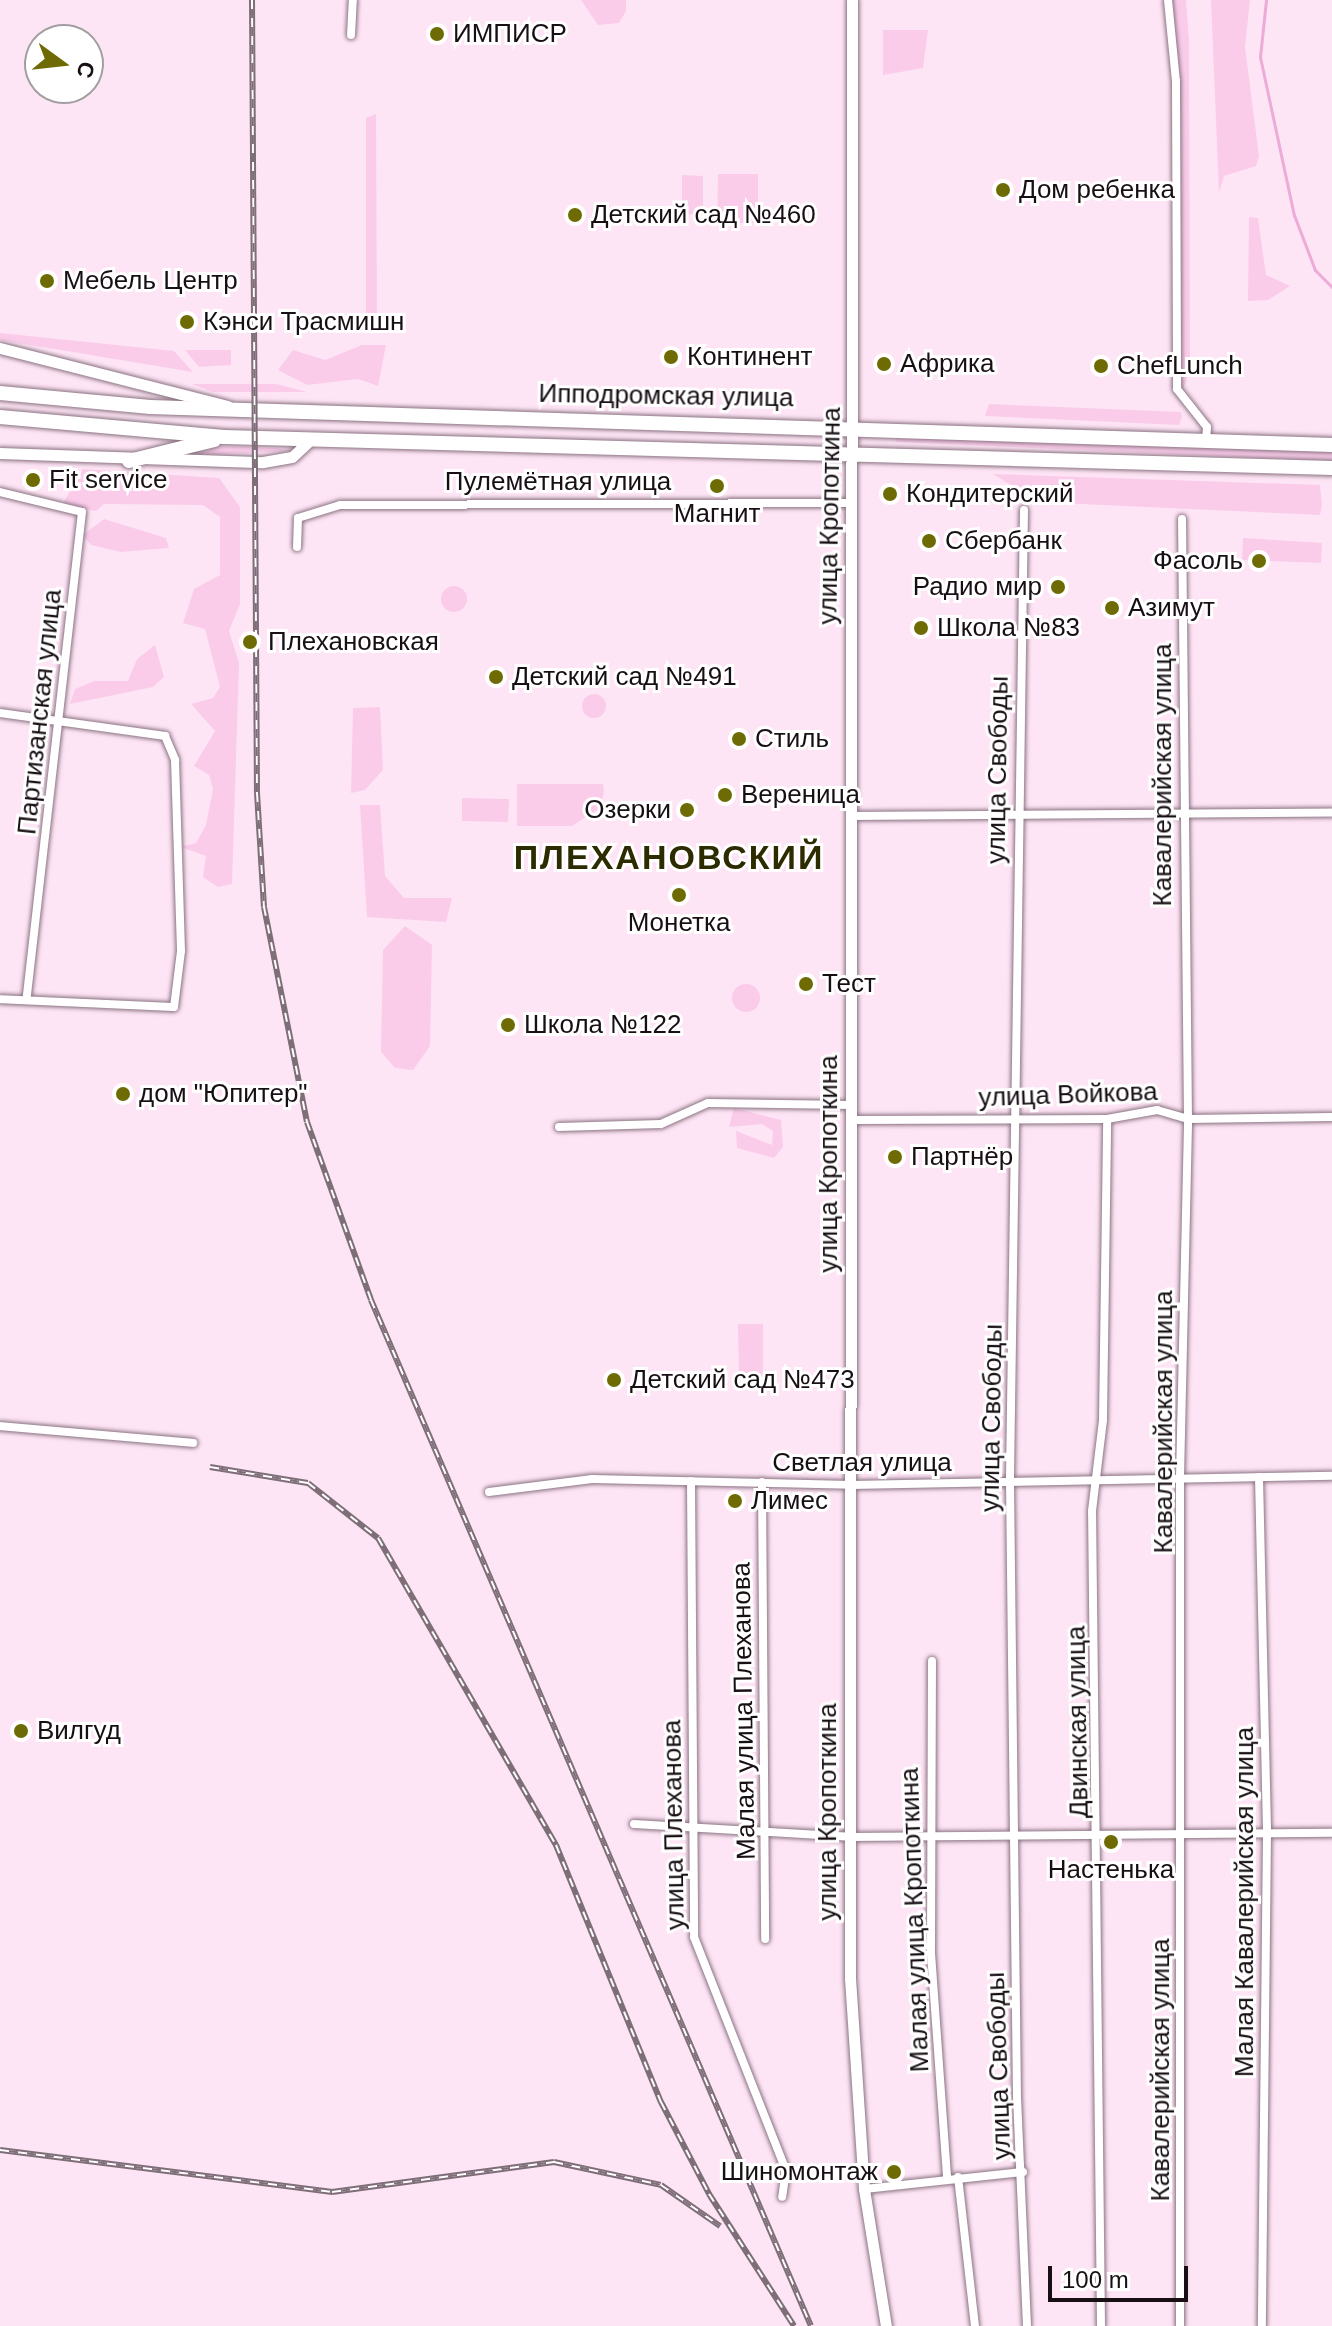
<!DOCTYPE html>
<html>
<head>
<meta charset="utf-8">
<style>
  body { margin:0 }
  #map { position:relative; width:1332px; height:2326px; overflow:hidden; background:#fee5f5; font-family:Helvetica,sans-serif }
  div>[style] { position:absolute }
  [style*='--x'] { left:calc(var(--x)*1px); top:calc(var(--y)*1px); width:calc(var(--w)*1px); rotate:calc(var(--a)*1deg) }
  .green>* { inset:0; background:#faccea }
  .round { border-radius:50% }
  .stream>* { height:3px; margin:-1.5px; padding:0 1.5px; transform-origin:1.5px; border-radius:1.5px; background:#edabd7 }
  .roads { filter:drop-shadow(0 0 2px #8a7382) drop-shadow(0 0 2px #8a7382) }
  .street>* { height:8px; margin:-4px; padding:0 4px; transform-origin:4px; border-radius:4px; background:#fff }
  .secondary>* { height:11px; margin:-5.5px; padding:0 5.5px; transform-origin:5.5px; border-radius:5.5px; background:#fff }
  .highway>* { height:14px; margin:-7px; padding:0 7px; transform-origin:7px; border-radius:7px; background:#fff }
  .rail>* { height:6px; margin-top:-3px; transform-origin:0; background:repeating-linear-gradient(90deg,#fff 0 9px,#7d6e78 0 18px); box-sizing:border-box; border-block:2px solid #7d6e78 }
  .dots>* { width:22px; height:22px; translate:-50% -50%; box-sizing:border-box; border:4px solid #fff; border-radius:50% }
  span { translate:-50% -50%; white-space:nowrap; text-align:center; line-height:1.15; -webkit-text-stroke:6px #fff; paint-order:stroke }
  .poi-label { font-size:26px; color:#170f14 }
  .left { translate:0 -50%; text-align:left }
  .right { translate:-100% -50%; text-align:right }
  .street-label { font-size:26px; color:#170f14 }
  .district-label { font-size:34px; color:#2d2b00; font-weight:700; letter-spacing:2px }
  .north { position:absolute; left:24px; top:24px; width:80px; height:80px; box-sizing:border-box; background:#fff; border:2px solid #a29fa1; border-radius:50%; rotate:105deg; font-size:22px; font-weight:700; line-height:32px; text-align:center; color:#170f14 }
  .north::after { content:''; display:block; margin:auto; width:28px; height:36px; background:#6e6a04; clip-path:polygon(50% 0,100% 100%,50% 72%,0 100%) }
  .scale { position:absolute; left:1048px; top:2266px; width:140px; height:36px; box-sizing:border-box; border:4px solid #170f14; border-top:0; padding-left:10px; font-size:24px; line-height:28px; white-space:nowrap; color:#170f14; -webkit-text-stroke:6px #fff; paint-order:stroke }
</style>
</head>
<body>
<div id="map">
  <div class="green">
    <div style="clip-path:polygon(581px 0,626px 0,626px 11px,619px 23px,598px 25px)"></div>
    <div style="clip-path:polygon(1172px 0,1186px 0,1189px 41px,1190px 371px,1182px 391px)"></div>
    <div style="clip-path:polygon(1211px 0,1250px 0,1245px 47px,1259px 156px,1256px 166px,1224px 176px,1219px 192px)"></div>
    <div style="clip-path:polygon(883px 30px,928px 30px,923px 68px,883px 75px)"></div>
    <div style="clip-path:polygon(376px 114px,377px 322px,373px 325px,366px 320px,366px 118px)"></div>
    <div style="clip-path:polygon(718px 174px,758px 174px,758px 223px,717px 223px)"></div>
    <div style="clip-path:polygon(682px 175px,703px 176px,703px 215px,682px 214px)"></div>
    <div style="clip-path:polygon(1249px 217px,1258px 218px,1266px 275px,1290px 286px,1268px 300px,1248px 301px)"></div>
    <div style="clip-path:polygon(0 333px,174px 351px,193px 372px,0 340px)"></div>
    <div style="clip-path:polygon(362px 345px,386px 345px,378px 386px,358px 379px,307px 385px,278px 370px,293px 350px,325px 360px)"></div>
    <div style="clip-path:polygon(185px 350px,231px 350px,231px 365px,199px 367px)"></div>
    <div style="clip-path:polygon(192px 384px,276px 384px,307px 392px,213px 392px)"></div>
    <div style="clip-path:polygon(989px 404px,1181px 412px,1182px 417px,1179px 425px,985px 416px)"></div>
    <div style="clip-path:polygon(894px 435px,1332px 450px,1332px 461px,897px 442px)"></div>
    <div style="clip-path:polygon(219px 446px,277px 448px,291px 451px,195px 455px)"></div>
    <div style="clip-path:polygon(83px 469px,219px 478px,240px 507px,240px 604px,229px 631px,239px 663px,232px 884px,218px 887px,203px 877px,206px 856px,181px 847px,196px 843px,206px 825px,213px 789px,209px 775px,194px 766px,215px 731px,191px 704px,213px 698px,220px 687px,205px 629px,183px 623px,194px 589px,220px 575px,220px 517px,203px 505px,104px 504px,96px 511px,62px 505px)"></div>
    <div style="clip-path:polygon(993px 474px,1320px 485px,1322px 505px,1320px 515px,1038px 502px)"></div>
    <div style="clip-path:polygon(104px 519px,166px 538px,169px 548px,121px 552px,91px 545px,83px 535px)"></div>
    <div style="clip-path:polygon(1243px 538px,1322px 543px,1321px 563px,1242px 560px)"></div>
    <div class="round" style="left:441px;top:586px;width:26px;height:26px"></div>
    <div style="clip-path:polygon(155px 645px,164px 677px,153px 687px,70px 704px,75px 689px,94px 681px,128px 681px,137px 659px)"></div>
    <div class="round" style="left:582px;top:694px;width:24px;height:24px"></div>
    <div style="clip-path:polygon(380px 707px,383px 770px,365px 790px,351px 793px,353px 708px)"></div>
    <div style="clip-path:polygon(517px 784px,603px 784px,604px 792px,599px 809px,572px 826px,517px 826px)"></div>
    <div style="clip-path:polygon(462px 798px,509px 799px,508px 822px,462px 821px)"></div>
    <div style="clip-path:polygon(380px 805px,385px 876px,404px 898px,452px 898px,446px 922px,367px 917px,360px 805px)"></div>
    <div style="clip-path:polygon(405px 926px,432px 945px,430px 1046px,413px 1070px,395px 1068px,381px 1052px,383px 950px)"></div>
    <div class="round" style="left:732px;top:984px;width:28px;height:28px"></div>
    <div style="clip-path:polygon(734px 1108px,781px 1120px,783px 1147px,774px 1158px,737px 1148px,736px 1131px,772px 1145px,773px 1131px,762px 1124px,729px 1127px)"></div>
    <div style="clip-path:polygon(738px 1324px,763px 1324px,763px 1377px,739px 1377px)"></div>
  </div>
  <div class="stream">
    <div style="--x:1266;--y:0;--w:57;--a:96"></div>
    <div style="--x:1260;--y:57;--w:162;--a:77.9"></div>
    <div style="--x:1294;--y:215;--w:59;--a:69.1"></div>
    <div style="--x:1315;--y:270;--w:24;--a:45"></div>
  </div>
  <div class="roads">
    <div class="street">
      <div style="--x:1168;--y:0;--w:81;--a:84.4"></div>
      <div style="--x:1176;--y:81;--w:308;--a:89.8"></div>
      <div style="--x:1177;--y:389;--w:48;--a:51.7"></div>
      <div style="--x:1207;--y:427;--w:14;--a:94"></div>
      <div style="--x:351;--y:35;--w:35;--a:-87"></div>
      <div style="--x:0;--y:492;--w:84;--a:13.7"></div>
      <div style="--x:82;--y:512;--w:491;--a:96.5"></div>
      <div style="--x:1024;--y:510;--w:972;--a:90.83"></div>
      <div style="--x:1010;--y:1482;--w:615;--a:89.35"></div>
      <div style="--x:1017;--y:2097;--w:229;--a:87.5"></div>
      <div style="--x:297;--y:547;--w:29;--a:-88"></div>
      <div style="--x:298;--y:518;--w:44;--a:-17.2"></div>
      <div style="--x:340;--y:505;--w:511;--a:-0.22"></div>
      <div style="--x:0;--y:713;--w:167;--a:7.9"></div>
      <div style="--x:165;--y:736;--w:26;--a:67"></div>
      <div style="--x:175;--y:760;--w:191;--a:88.2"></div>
      <div style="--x:181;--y:951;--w:56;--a:97.1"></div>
      <div style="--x:174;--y:1007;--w:174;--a:-177.4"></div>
      <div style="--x:851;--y:816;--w:481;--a:-0.4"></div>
      <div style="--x:852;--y:1120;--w:255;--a:-0.2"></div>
      <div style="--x:1107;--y:1119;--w:51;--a:-10.2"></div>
      <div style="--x:1157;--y:1110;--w:32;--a:16"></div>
      <div style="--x:1188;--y:1119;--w:144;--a:-0.8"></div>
      <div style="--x:559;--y:1127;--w:102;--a:-1.7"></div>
      <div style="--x:661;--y:1124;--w:51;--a:-24.1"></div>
      <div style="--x:708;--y:1103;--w:143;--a:0.8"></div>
      <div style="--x:0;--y:1426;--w:194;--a:5"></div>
      <div style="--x:1259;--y:1477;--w:356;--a:88.7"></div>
      <div style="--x:1267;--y:1833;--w:493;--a:90.6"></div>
      <div style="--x:691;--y:1481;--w:456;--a:89.6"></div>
      <div style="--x:694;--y:1937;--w:251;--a:68.5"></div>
      <div style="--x:786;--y:2170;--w:27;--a:98"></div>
      <div style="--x:762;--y:1482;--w:457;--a:89.6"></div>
      <div style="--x:489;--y:1492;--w:104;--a:-7.2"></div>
      <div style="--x:592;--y:1479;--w:259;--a:1.3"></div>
      <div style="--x:851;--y:1485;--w:481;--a:-1.1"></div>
      <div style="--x:932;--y:1661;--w:292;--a:90.2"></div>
      <div style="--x:931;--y:1953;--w:226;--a:85.9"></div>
      <div style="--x:634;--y:1824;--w:216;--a:3.4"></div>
      <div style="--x:850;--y:1837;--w:482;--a:-0.5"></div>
      <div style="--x:958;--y:2177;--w:150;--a:83.5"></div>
      <div style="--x:864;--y:2189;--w:160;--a:-6.1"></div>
      <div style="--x:1101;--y:2326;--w:815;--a:-90.63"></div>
      <div style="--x:1092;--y:1511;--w:92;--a:-83.1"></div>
      <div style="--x:1103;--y:1420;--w:301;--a:-89.2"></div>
      <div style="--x:1180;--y:2326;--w:849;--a:-90"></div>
      <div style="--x:1180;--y:1477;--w:358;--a:-88.7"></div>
      <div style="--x:1188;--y:1119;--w:600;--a:-90.57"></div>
    </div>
    <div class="secondary">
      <div style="--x:852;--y:0;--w:1978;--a:90.06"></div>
      <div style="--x:850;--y:1978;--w:211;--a:86.2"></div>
      <div style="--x:864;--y:2189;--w:139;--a:80.9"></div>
      <div style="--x:0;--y:348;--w:235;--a:14.3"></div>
      <div style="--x:0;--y:453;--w:263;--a:2"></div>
      <div style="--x:263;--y:462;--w:29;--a:-10"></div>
      <div style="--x:292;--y:457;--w:26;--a:-43"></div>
    </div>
    <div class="highway">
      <div style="--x:0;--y:393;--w:151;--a:5.3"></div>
      <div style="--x:150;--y:407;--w:1183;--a:1.84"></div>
      <div style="--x:0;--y:417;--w:225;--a:5.1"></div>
      <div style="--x:224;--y:437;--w:1108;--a:1.6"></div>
      <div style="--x:129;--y:461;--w:88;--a:-13.9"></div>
    </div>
  </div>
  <div class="rail">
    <div style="--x:252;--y:0;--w:793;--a:89.64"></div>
    <div style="--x:257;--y:793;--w:114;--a:86.5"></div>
    <div style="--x:264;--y:907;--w:219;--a:78.7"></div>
    <div style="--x:307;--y:1122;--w:189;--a:70.2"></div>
    <div style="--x:371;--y:1300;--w:1116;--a:66.79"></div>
    <div style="--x:210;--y:1467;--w:99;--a:9.3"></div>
    <div style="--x:308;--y:1483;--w:89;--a:38.2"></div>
    <div style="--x:378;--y:1538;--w:355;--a:59.9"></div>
    <div style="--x:556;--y:1845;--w:278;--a:67.8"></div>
    <div style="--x:661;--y:2102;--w:104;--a:62.4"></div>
    <div style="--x:709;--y:2194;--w:157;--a:57.2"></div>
    <div style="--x:0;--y:2150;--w:335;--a:7.2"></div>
    <div style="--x:332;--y:2192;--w:224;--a:-7.7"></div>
    <div style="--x:554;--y:2162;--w:109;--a:12.1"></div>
    <div style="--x:661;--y:2185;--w:72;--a:34.8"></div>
  </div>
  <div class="dots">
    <div style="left:437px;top:34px;background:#6e6a04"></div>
    <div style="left:1003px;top:190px;background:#6e6a04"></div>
    <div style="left:575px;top:215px;background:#6e6a04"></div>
    <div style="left:47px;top:281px;background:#6e6a04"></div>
    <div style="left:187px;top:322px;background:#6e6a04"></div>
    <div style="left:671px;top:357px;background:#6e6a04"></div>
    <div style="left:884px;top:364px;background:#6e6a04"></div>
    <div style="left:1101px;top:366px;background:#6e6a04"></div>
    <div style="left:33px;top:480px;background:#6e6a04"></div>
    <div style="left:717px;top:486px;background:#6e6a04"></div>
    <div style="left:890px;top:494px;background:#6e6a04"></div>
    <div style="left:929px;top:541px;background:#6e6a04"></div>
    <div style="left:1259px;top:561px;background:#6e6a04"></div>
    <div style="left:1058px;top:587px;background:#6e6a04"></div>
    <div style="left:1112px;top:608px;background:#6e6a04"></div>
    <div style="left:921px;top:628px;background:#6e6a04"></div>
    <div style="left:250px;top:642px;background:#6e6a04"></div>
    <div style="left:496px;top:677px;background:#6e6a04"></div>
    <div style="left:739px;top:739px;background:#6e6a04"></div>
    <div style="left:725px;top:795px;background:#6e6a04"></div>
    <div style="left:687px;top:810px;background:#6e6a04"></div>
    <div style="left:679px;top:895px;background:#6e6a04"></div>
    <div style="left:806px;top:984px;background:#6e6a04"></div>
    <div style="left:508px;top:1025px;background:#6e6a04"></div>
    <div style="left:123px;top:1094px;background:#6e6a04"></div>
    <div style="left:895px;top:1157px;background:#6e6a04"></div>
    <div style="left:614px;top:1380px;background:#6e6a04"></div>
    <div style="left:735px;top:1501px;background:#6e6a04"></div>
    <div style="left:21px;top:1731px;background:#6e6a04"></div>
    <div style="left:1111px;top:1842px;background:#6e6a04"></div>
    <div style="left:894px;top:2172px;background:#6e6a04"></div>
  </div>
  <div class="poi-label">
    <span class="left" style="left:453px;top:34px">ИМПИСР</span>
    <span class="left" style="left:1019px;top:190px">Дом ребенка</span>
    <span class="left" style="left:591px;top:215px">Детский сад №460</span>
    <span class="left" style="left:63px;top:281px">Мебель Центр</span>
    <span class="left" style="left:203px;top:322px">Кэнси Трасмишн</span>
    <span class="left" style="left:687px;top:357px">Континент</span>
    <span class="left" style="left:900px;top:364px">Африка</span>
    <span class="left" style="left:1117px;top:366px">ChefLunch</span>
    <span class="left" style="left:49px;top:480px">Fit service</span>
    <span class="left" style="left:906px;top:494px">Кондитерский</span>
    <span style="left:717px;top:514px">Магнит</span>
    <span class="left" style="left:945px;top:541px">Сбербанк</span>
    <span class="right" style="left:1243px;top:561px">Фасоль</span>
    <span class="right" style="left:1042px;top:587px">Радио мир</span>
    <span class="left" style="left:1128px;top:608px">Азимут</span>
    <span class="left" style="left:937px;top:628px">Школа №83</span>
    <span class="left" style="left:268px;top:642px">Плехановская</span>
    <span class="left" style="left:512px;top:677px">Детский сад №491</span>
    <span class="left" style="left:755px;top:739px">Стиль</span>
    <span class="left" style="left:741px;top:795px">Вереница</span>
    <span class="right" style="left:671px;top:810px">Озерки</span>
    <span style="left:679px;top:923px">Монетка</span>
    <span class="left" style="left:822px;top:984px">Тест</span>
    <span class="left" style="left:524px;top:1025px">Школа №122</span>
    <span class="left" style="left:139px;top:1094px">дом "Юпитер"</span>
    <span class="left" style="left:911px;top:1157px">Партнёр</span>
    <span class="left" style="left:630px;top:1380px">Детский сад №473</span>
    <span class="left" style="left:751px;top:1501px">Лимес</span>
    <span class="left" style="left:37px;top:1731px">Вилгуд</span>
    <span style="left:1111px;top:1870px">Настенька</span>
    <span class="right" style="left:878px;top:2172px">Шиномонтаж</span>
  </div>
  <div class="street-label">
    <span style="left:666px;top:396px;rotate:1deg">Ипподромская улица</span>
    <span style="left:558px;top:482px">Пулемётная улица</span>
    <span style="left:830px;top:516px;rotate:-89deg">улица Кропоткина</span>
    <span style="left:40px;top:712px;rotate:-84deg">Партизанская улица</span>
    <span style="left:998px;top:770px;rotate:-89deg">улица Свободы</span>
    <span style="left:1163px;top:775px;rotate:-90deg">Кавалерийская улица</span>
    <span style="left:1068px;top:1095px;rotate:-2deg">улица Войкова</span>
    <span style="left:829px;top:1164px;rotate:-90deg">улица Кропоткина</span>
    <span style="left:992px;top:1418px;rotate:-89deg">улица Свободы</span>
    <span style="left:1164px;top:1422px;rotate:-90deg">Кавалерийская улица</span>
    <span style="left:862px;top:1463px">Светлая улица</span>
    <span style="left:744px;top:1711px;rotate:-91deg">Малая улица Плеханова</span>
    <span style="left:1078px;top:1722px;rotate:-91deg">Двинская улица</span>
    <span style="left:828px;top:1812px;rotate:-90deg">улица Кропоткина</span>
    <span style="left:674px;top:1825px;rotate:-91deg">улица Плеханова</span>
    <span style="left:1245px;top:1902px;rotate:-90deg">Малая Кавалерийская улица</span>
    <span style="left:915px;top:1920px;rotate:-92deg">Малая улица Кропоткина</span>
    <span style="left:999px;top:2066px;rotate:-92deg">улица Свободы</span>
    <span style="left:1161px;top:2070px;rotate:-90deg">Кавалерийская улица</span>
  </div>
  <div class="district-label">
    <span style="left:669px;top:858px">ПЛЕХАНОВСКИЙ</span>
  </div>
  <div class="north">С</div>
  <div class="scale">100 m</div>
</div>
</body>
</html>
